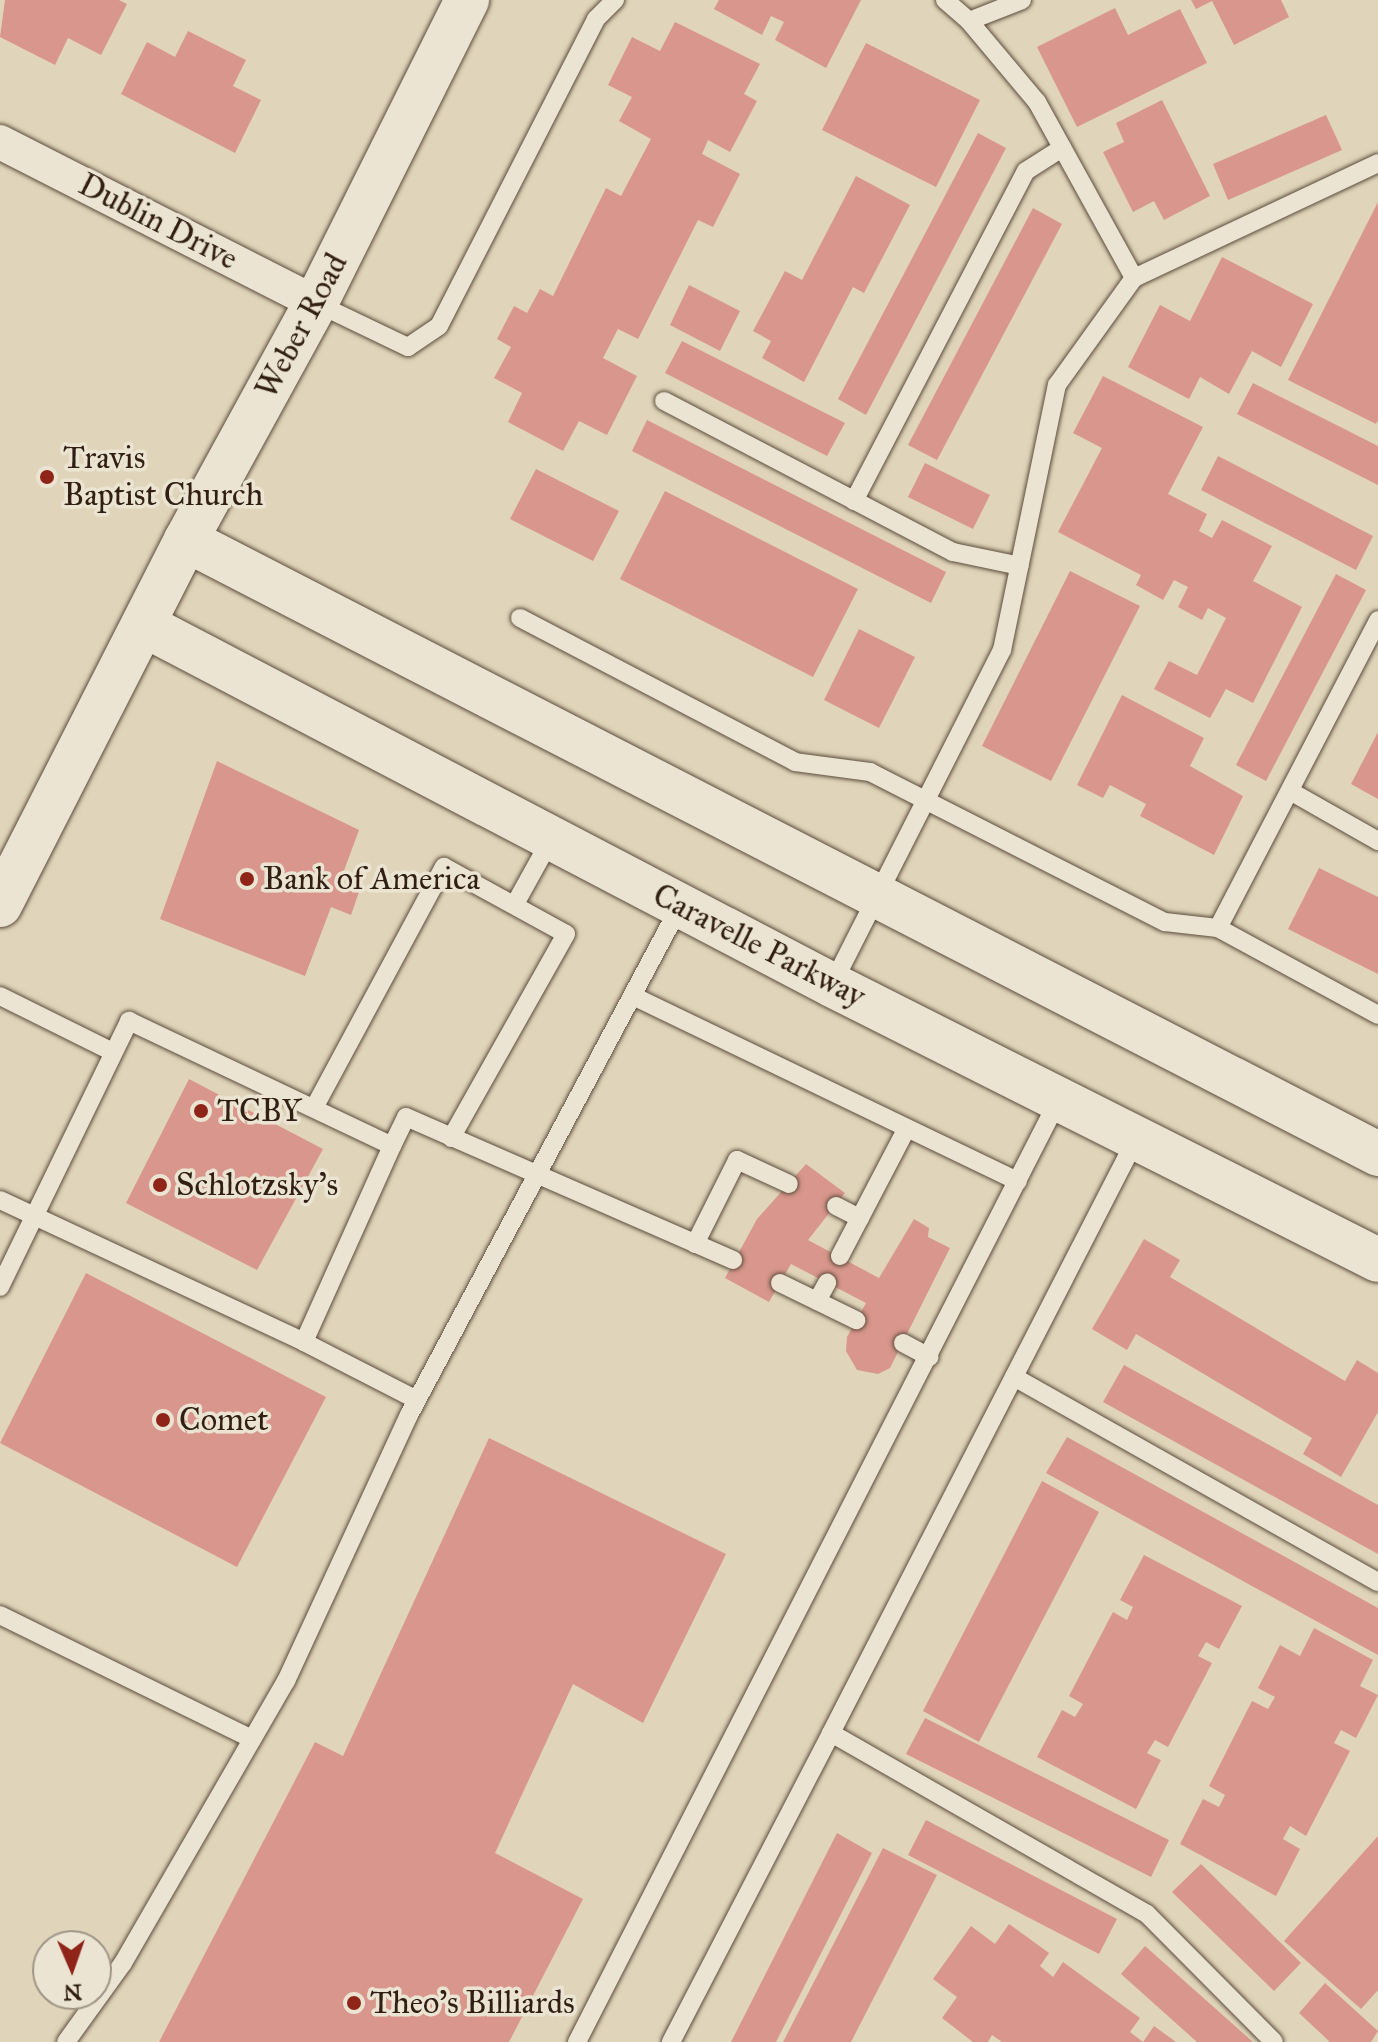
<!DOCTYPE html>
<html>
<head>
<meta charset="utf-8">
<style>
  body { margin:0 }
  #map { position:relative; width:1378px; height:2042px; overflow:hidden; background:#e0d5ba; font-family:"IM FELL Great Primer",serif }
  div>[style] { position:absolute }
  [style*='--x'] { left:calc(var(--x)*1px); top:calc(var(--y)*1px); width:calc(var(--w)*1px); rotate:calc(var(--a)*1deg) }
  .building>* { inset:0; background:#d8968c }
  .roads { filter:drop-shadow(0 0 2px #5c4c3c) drop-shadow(0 0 2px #5c4c3c) }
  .lane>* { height:18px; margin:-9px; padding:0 9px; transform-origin:9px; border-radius:9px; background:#ebe4d2 }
  .street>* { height:34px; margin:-17px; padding:0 17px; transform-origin:17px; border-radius:17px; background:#ebe4d2 }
  .secondary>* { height:44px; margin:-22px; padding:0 22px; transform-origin:22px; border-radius:22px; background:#ebe4d2 }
  .dots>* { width:22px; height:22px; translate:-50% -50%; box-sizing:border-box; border:4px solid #ebe4d2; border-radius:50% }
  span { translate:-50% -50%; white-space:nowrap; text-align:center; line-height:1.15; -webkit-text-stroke:7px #ebe4d2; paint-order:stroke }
  .street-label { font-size:32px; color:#301f12 }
  .poi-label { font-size:32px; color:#301f12 }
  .left { translate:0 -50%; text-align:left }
  .north { position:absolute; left:32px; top:1930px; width:80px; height:80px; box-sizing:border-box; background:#ebe4d2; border:2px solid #a09585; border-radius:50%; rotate:178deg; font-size:22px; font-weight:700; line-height:32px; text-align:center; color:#301f12 }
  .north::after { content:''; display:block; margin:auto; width:28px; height:36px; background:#8f2418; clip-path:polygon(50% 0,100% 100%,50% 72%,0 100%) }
</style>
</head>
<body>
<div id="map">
  <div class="building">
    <div style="clip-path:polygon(5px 0,119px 0,127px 4px,101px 55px,68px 38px,55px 65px,0 37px)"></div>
    <div style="clip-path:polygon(719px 0,861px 0,826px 68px,775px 40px,784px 22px,771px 16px,762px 35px,714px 9px)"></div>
    <div style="clip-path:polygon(1191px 0,1281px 0,1289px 17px,1234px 45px,1212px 1px,1196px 9px)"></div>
    <div style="clip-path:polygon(1115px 8px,1128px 35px,1180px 9px,1207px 63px,1077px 127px,1037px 47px)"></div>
    <div style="clip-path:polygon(675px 22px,760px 64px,744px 94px,757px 101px,730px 152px,708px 140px,702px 154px,740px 174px,713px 227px,698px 220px,638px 339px,618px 329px,603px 358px,637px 376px,607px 435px,579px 421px,563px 451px,508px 422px,522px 393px,494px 378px,511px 347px,497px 339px,514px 306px,527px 313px,540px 289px,553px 296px,606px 188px,621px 196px,651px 139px,619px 121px,632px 97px,608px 85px,632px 37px,660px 51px)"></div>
    <div style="clip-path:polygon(188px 31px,246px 60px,233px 86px,261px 100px,235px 153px,121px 94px,147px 42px,175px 57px)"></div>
    <div style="clip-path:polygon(866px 43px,980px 100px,936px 187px,822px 130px)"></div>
    <div style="clip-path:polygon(1162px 100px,1210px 196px,1164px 220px,1154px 201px,1133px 212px,1103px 152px,1124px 142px,1116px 123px)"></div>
    <div style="clip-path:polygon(1326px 115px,1342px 150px,1228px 200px,1213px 164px)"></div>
    <div style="clip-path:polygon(978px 133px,1006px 148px,866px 415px,838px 399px)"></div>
    <div style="clip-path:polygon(856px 176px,910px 205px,864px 293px,853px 287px,804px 382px,762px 358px,771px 341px,753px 331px,785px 271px,802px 280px)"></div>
    <div style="clip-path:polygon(1378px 202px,1378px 420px,1376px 424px,1288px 380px)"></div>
    <div style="clip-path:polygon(1033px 208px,1062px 224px,937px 460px,908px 445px)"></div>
    <div style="clip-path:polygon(1222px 257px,1313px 304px,1281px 367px,1252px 351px,1229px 394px,1200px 377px,1189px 399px,1128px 367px,1160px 305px,1190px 321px)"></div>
    <div style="clip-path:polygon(689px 285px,740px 311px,720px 351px,670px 325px)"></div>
    <div style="clip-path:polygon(682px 341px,845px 423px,827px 456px,665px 373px)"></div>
    <div style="clip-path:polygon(1103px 376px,1203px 427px,1168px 494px,1207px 514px,1199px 531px,1212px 538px,1222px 520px,1272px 546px,1253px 581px,1302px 607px,1253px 703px,1226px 689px,1210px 718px,1154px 689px,1169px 661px,1197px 675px,1226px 618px,1208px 608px,1202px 620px,1178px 607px,1188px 587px,1174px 580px,1163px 600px,1136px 585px,1141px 575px,1058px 532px,1102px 448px,1073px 433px)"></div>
    <div style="clip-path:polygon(1253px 383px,1378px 446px,1378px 485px,1237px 414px)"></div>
    <div style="clip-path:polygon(647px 420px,946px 572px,931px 603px,632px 451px)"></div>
    <div style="clip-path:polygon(1218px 456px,1373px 536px,1356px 570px,1201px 490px)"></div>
    <div style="clip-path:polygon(925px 463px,990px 495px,973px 529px,908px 497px)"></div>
    <div style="clip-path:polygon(536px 469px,619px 511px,593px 561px,510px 519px)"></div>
    <div style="clip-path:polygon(665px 491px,858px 589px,813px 677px,620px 579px)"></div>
    <div style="clip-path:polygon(1070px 571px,1140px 606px,1051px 781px,982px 746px)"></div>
    <div style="clip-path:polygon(1336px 574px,1366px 590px,1266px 781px,1236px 765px)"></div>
    <div style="clip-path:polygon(859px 629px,915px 657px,879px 728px,824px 700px)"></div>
    <div style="clip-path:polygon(1122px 695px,1204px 738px,1190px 766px,1243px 796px,1214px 855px,1140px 816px,1146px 804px,1110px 785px,1103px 798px,1077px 785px)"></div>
    <div style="clip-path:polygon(1378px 732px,1378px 799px,1351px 784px)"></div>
    <div style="clip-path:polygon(217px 761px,359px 830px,339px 884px,359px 892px,351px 915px,331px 907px,305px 976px,160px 919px)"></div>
    <div style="clip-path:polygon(1319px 868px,1378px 897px,1378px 974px,1288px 929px)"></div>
    <div style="clip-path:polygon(189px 1079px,323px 1149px,257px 1270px,126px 1203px)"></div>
    <div style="clip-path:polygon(806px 1164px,845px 1193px,808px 1240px,879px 1278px,914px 1219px,929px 1228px,928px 1237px,950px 1248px,890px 1368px,878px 1374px,857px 1370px,846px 1351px,847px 1337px,866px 1303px,791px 1264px,769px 1302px,725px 1278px,757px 1219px)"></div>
    <div style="clip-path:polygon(1144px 1239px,1180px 1260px,1170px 1277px,1345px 1381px,1357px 1360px,1378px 1373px,1378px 1412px,1341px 1477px,1303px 1454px,1312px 1438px,1136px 1334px,1127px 1350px,1092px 1329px)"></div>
    <div style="clip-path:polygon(86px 1273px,326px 1397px,237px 1567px,0 1443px)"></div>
    <div style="clip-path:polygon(1124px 1365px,1378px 1505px,1378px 1554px,1103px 1402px)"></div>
    <div style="clip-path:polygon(1067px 1437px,1378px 1608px,1378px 1655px,1046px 1473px)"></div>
    <div style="clip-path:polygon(489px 1438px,726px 1554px,643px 1723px,573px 1684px,495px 1853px,583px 1899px,509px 2042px,159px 2042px,315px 1742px,343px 1756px)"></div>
    <div style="clip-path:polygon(1042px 1481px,1099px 1512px,979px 1742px,923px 1711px)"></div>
    <div style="clip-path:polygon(1144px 1555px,1242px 1606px,1219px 1649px,1206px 1642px,1198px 1656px,1212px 1663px,1168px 1747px,1155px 1740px,1147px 1753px,1161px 1760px,1136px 1809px,1037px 1757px,1062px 1710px,1075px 1717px,1083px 1704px,1069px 1696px,1113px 1612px,1127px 1620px,1133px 1607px,1120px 1600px)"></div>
    <div style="clip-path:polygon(1314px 1628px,1373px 1660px,1360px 1686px,1378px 1695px,1356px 1738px,1341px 1730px,1334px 1743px,1350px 1751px,1306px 1836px,1290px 1826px,1283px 1839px,1300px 1849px,1276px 1896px,1180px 1844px,1203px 1799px,1219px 1807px,1225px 1795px,1209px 1786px,1252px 1701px,1268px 1709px,1275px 1697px,1258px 1688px,1280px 1645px,1300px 1656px)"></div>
    <div style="clip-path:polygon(925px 1718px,1169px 1840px,1151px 1877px,906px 1754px)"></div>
    <div style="clip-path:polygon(926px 1820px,1117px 1919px,1099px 1954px,908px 1855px)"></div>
    <div style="clip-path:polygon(837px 1833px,872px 1853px,776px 2042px,731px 2042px)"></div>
    <div style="clip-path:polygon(1378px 1836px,1378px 1990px,1361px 2009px,1284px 1941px)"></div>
    <div style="clip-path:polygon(883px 1848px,937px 1875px,851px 2042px,783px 2042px)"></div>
    <div style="clip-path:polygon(1201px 1864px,1301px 1963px,1274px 1991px,1172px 1892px)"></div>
    <div style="clip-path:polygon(1009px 1924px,1049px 1953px,1040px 1966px,1053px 1977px,1063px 1962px,1140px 2018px,1130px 2032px,1143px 2042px,1002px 2042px,992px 2035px,988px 2042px,973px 2042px,942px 2018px,957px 1997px,933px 1979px,971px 1926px,995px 1944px)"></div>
    <div style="clip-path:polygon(1145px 1946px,1253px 2042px,1197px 2042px,1121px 1974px)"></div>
    <div style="clip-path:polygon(1325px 1983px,1378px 2031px,1371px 2042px,1330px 2042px,1299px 2013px)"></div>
    <div style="clip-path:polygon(1154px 2026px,1176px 2042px,1143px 2042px)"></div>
  </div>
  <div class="roads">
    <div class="lane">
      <div style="--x:945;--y:0;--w:32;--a:41"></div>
      <div style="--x:969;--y:21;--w:106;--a:50"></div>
      <div style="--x:1037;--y:102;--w:201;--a:61.1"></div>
      <div style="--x:969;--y:21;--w:57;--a:-21.6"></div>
      <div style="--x:316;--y:303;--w:102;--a:25.6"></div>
      <div style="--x:408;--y:347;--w:37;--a:-34"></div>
      <div style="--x:439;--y:326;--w:345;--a:-62.9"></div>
      <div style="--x:596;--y:19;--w:27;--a:-45"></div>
      <div style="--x:664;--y:401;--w:326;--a:27.6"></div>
      <div style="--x:953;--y:552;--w:68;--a:11.8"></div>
      <div style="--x:854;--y:501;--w:372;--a:-62.5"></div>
      <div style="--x:1026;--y:171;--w:43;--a:-32.6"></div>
      <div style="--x:520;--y:618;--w:310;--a:27.6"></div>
      <div style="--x:795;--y:762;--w:76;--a:7.6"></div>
      <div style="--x:870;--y:772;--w:331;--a:27"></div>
      <div style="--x:1165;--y:922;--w:53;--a:6.5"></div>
      <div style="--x:1218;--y:928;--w:347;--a:-62.5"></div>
      <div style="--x:1290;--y:791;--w:101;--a:29.6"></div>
      <div style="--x:515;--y:904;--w:74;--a:-61"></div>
      <div style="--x:1218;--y:928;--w:182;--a:28.5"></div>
      <div style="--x:832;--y:985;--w:376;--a:-63.1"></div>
      <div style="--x:1002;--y:650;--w:271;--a:-78.3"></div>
      <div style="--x:1057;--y:385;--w:132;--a:-54.3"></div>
      <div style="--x:1134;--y:278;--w:270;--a:-25.2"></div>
      <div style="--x:0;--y:996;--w:126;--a:26.4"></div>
      <div style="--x:633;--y:996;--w:427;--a:25.7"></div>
      <div style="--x:314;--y:1108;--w:274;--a:-61.7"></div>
      <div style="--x:444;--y:867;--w:139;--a:28.8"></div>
      <div style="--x:566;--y:934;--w:234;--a:119.4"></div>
      <div style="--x:1136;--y:1139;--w:668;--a:117.18"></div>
      <div style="--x:831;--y:1733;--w:364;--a:29.8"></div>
      <div style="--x:1147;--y:1914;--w:180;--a:45.2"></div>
      <div style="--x:392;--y:1146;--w:32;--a:-64"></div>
      <div style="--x:406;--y:1117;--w:357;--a:23.6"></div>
      <div style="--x:0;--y:1200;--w:336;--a:25"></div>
      <div style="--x:836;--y:1206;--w:27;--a:27"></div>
      <div style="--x:695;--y:1244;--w:94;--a:-63.4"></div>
      <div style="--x:737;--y:1160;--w:57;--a:24.8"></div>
      <div style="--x:840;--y:1256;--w:144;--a:-62.4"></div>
      <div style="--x:780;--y:1283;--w:85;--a:26"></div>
      <div style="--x:0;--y:1287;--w:296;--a:-64.1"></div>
      <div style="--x:129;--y:1021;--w:291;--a:25.4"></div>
      <div style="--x:392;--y:1146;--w:215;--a:114.2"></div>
      <div style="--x:304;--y:1342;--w:127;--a:27.2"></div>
      <div style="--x:817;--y:1301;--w:21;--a:-61"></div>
      <div style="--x:903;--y:1343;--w:30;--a:28"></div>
      <div style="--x:1014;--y:1377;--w:418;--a:29.4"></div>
      <div style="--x:0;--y:1615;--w:281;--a:26.2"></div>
      <div style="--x:66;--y:2042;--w:97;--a:-54.2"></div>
      <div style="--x:123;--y:1963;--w:326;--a:-60"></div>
      <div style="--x:286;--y:1681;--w:293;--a:-65.2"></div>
      <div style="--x:409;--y:1415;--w:577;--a:-61.97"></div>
      <div style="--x:577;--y:2042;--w:1059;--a:-62.93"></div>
      <div style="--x:671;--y:2042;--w:348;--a:-62.6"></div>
    </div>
    <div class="street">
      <div style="--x:0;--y:142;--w:355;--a:27"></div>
    </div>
    <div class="secondary">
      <div style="--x:186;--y:540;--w:1341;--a:27.25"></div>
      <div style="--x:144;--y:625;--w:776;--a:27.62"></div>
      <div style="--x:832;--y:985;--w:611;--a:26.73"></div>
      <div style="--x:0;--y:905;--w:410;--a:-63"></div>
      <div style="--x:186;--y:540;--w:270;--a:-61.3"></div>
      <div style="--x:316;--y:303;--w:339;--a:-63.5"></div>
    </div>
  </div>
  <div class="dots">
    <div style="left:47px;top:477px;background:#8f2418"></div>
    <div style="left:247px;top:879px;background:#8f2418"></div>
    <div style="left:201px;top:1111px;background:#8f2418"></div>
    <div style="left:160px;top:1185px;background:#8f2418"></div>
    <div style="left:163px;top:1420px;background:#8f2418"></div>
    <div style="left:354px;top:2003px;background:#8f2418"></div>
  </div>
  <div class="street-label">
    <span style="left:158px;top:222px;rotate:27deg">Dublin Drive</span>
    <span style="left:302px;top:326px;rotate:-62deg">Weber Road</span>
    <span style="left:759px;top:946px;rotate:27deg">Caravelle Parkway</span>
  </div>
  <div class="poi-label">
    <span class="left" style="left:63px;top:477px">Travis<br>Baptist Church</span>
    <span class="left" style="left:263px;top:879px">Bank of America</span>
    <span class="left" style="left:217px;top:1111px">TCBY</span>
    <span class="left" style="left:176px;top:1185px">Schlotzsky's</span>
    <span class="left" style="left:179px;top:1420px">Comet</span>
    <span class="left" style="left:370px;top:2003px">Theo's Billiards</span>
  </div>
  <div class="north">N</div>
</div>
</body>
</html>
